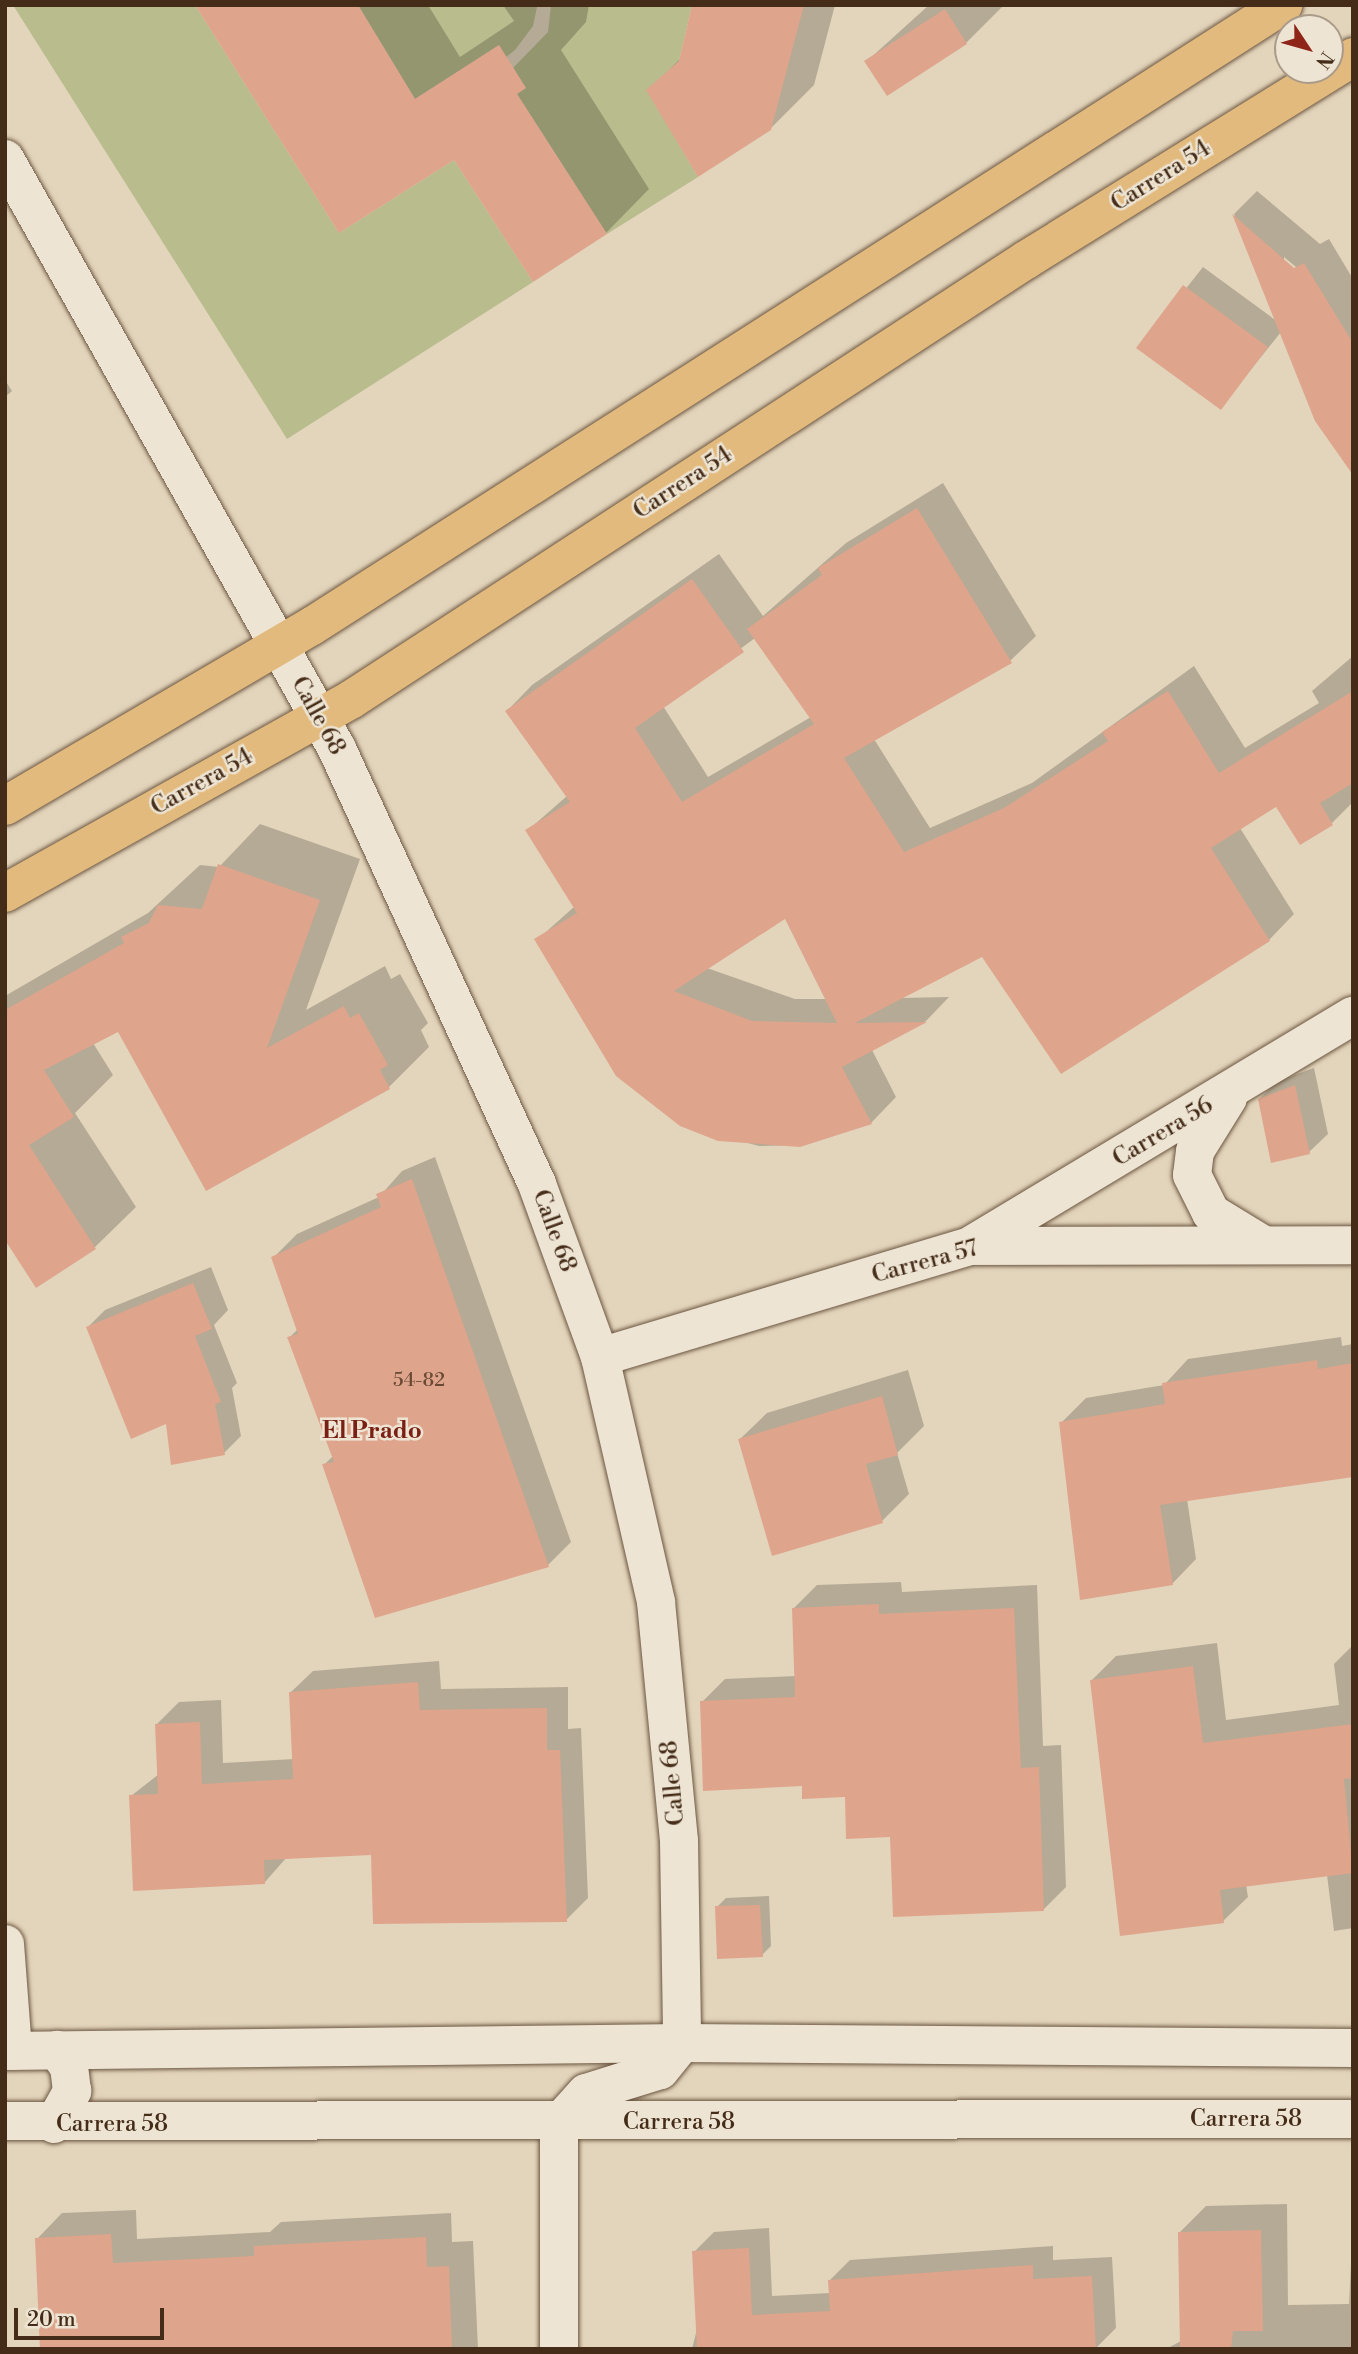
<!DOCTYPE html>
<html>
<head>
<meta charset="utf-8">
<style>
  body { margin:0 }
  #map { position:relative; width:1358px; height:2354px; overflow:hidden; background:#e3d5bb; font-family:"Libre Bodoni",serif }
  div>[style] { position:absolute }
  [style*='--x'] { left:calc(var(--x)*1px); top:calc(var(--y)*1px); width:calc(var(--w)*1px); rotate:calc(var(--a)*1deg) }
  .green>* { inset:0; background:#b9bc8c }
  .shadow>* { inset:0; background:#0003 }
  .building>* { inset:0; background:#dea48c }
  .roads { filter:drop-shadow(0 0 2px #6c5641) drop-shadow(0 0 2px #6c5641) }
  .minor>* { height:38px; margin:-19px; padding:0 19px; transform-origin:19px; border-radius:19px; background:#ede4d3 }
  .major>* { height:38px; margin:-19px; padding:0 19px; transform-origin:19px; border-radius:19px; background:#e2ba7e }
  span { translate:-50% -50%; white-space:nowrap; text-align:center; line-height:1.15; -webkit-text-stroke:5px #ede4d3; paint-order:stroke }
  .number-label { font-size:19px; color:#6b4a35 }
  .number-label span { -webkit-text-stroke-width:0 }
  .street-label { font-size:23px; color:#452c18 }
  .neighbourhood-label { font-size:24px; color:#7a1f14; font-weight:700 }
  .frame { position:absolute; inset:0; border:7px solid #452c18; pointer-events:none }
  .north { position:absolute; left:1274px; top:14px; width:70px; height:70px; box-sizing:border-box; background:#ede4d3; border:2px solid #aa9a88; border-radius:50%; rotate:126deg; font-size:19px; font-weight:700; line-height:28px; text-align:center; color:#452c18 }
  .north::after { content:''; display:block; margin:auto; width:24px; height:32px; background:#8f2418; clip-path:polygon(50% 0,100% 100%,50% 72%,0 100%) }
  .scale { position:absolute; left:14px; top:2308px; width:150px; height:32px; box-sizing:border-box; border:4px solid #452c18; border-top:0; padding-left:9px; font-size:21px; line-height:24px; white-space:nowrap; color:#452c18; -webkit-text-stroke:5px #ede4d3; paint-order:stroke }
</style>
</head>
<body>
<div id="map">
  <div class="green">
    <div style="clip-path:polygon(13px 5px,195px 5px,339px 233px,454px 160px,533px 282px,287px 439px)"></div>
    <div style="clip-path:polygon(358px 5px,536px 5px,537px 7px,533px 26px,515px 50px,506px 57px,498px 46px,415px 99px)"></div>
    <div style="clip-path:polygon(551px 5px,692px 5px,679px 61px,647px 90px,698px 177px,607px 234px,517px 94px,525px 87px,513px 68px,548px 32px)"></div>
  </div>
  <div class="shadow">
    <div style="clip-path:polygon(197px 5px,428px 5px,460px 57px,514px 21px,503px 5px,589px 5px,586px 22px,561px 50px,649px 189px,606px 233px,455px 158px)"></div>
    <div style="clip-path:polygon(694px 5px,835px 5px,814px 85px,770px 129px,649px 90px,682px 57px)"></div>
    <div style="clip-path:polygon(929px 5px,1004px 5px,966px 43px,867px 61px)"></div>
    <div style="clip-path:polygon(evenodd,1257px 191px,1320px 244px,1329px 239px,1353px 279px,1353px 475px,1317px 420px,1281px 332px,1220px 408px,1139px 348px,1203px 267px,1278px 322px,1234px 214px,1257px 191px,1284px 257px,1302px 272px,1300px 275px,1284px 261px,1284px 257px)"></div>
    <div style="clip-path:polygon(5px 380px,12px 391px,5px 397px)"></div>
    <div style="clip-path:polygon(evenodd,943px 483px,1036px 636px,1010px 661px,874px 739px,930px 828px,1032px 783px,1194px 666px,1245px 748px,1319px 703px,1312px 691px,1353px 656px,1353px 802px,1332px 823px,1277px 804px,1240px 828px,1294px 914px,1269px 940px,982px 955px,900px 998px,949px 997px,926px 1021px,872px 1050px,896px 1097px,871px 1123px,799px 1145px,759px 1146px,681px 1125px,537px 940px,575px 906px,527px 831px,567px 796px,507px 711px,532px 685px,719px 554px,763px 616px,846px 543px,943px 483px,755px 638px,811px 717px,708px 777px,663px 706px,755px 638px,943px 483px,785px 917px,827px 999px,795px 999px,707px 968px,785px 917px)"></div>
    <div style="clip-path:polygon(260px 824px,360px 859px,306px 1010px,385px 966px,391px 979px,400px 974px,428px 1023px,421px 1030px,429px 1047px,389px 1087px,119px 1029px,93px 1043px,113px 1075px,75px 1113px,136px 1207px,95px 1247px,36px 1285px,5px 1237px,5px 996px,148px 913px,200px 865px,219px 867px)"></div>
    <div style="clip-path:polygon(1314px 1068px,1328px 1134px,1309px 1152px,1259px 1099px,1278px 1081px)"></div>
    <div style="clip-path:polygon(435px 1157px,571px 1542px,548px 1565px,324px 1465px,333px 1456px,289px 1338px,298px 1329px,273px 1258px,297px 1234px,379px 1197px,402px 1171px)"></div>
    <div style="clip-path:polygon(211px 1267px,228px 1310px,214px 1325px,237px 1383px,232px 1388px,241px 1436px,224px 1453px,167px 1422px,88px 1327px,105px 1310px)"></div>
    <div style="clip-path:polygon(1341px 1337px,1342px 1346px,1353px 1344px,1353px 1475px,1187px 1499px,1196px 1559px,1172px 1584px,1061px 1423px,1086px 1398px,1164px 1385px,1188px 1359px)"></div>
    <div style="clip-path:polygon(908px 1370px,924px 1426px,897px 1453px,909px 1494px,882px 1521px,773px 1553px,740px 1439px,767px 1413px)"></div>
    <div style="clip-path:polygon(901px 1582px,902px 1592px,1037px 1585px,1043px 1746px,1061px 1745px,1066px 1887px,1043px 1910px,891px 1835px,847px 1795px,804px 1784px,702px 1702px,725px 1679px,796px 1676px,794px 1608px,817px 1585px)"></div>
    <div style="clip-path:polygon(1217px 1643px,1226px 1720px,1339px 1705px,1334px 1664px,1353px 1645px,1353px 1928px,1334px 1931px,1327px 1875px,1246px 1885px,1248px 1897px,1223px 1921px,1092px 1680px,1116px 1656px)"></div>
    <div style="clip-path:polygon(439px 1661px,441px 1689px,568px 1687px,568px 1729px,581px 1728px,588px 1898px,566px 1920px,372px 1853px,287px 1857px,265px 1882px,131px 1796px,159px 1774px,157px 1724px,179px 1702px,221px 1700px,223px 1763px,294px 1759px,290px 1693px,313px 1671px)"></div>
    <div style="clip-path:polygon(769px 1896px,771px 1946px,762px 1955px,717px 1907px,726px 1898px)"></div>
    <div style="clip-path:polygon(1287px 2204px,1288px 2305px,1349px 2304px,1353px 2225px,1353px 2349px,1166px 2349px,1181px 2341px,1180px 2232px,1206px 2206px)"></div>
    <div style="clip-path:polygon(136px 2210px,137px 2239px,270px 2232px,281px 2222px,451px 2213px,452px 2242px,473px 2241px,478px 2349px,41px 2349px,37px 2239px,62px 2213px)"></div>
    <div style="clip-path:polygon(769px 2228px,772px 2296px,830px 2293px,830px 2280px,850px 2260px,1053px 2246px,1053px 2260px,1112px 2257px,1116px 2328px,1095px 2349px,692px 2349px,698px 2325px,694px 2252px,714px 2232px)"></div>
  </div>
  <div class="building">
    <div style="clip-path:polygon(195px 5px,358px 5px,415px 99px,499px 45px,526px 88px,517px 94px,607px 234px,533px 282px,454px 160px,339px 233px)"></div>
    <div style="clip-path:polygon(692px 5px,804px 5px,771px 130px,698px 177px,646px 90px,679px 61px)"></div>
    <div style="clip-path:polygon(945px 9px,967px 44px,887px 96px,864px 61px)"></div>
    <div style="clip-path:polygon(1232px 214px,1294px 268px,1304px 263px,1353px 343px,1353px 475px,1315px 421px)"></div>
    <div style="clip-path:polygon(1183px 285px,1268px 347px,1221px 410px,1136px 348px)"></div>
    <div style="clip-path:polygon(evenodd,917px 508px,1012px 663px,844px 758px,904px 852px,1004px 808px,1108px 741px,1102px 732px,1168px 691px,1219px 773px,1353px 691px,1353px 783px,1320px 803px,1333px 825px,1300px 845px,1276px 807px,1211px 848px,1270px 941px,1061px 1074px,982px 957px,855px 1023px,927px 1022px,842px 1067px,872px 1124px,800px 1147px,718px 1141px,680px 1126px,616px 1076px,534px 939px,577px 913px,525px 830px,570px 802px,505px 711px,692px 579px,744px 652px,635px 728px,682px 802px,814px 724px,747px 629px,822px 575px,818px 568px,917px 508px,785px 919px,837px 1023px,752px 1021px,674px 991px,785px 919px)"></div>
    <div style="clip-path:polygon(218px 864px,320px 900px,267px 1048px,344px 1006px,350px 1018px,359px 1013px,388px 1065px,380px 1070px,390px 1089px,206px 1191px,118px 1032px,44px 1070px,74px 1117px,29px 1145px,96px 1249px,36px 1288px,5px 1240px,5px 1010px,124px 943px,121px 937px,149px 923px,158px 905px,202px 909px)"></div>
    <div style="clip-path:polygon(1295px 1085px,1310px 1154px,1271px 1163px,1258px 1099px)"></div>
    <div style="clip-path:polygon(412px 1179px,549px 1567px,375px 1618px,322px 1464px,334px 1462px,287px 1337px,298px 1334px,271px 1257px,381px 1207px,376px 1194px)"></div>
    <div style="clip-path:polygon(193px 1283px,212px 1329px,195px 1336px,221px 1402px,215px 1404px,225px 1455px,171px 1465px,166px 1424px,131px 1439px,86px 1327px)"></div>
    <div style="clip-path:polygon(1317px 1360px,1318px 1369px,1353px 1363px,1353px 1477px,1160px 1505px,1173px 1585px,1080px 1600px,1059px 1422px,1165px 1404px,1162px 1383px)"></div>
    <div style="clip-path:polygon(882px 1396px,898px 1455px,866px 1464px,883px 1523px,772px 1556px,738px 1439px)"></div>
    <div style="clip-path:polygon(879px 1604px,879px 1614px,1014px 1608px,1021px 1768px,1039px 1767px,1044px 1911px,893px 1917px,890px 1837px,846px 1839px,845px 1797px,802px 1799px,802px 1786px,703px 1791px,700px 1701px,795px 1697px,792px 1608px)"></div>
    <div style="clip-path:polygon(1193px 1666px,1203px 1743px,1353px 1724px,1353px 1778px,1344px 1779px,1353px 1873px,1220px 1890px,1224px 1923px,1120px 1936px,1090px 1680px)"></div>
    <div style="clip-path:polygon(418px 1682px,420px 1710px,547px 1708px,547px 1750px,560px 1750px,567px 1922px,373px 1924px,371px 1855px,264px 1860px,265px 1884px,133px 1891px,129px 1795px,158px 1794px,155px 1724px,200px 1722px,202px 1784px,293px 1779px,289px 1692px)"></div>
    <div style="clip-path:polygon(760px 1905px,763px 1957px,717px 1959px,715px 1906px)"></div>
    <div style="clip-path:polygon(1261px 2230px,1263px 2331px,1233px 2331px,1231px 2349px,1180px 2349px,1178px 2232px)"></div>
    <div style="clip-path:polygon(111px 2234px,113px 2263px,254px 2256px,254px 2246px,426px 2237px,427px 2267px,449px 2266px,452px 2349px,40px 2349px,35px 2238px)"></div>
    <div style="clip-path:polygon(749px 2248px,752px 2315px,830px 2311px,828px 2280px,1033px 2265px,1033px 2279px,1092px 2276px,1096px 2349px,697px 2349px,692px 2251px)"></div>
  </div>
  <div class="roads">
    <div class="minor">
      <div style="--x:5;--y:159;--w:677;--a:60.63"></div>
      <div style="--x:337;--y:749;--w:479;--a:65.3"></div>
      <div style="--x:537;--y:1184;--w:184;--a:70"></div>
      <div style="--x:600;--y:1357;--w:251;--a:77.1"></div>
      <div style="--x:656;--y:1602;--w:240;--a:84.5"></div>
      <div style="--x:679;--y:1841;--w:202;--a:89.1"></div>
      <div style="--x:682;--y:2043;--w:35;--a:129"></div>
      <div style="--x:660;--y:2070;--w:77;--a:162.7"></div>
      <div style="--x:586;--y:2093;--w:40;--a:132"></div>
      <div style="--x:559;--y:2123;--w:226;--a:90"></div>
      <div style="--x:1228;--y:1098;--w:62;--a:121.9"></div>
      <div style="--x:1195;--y:1151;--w:24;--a:97"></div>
      <div style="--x:1192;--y:1175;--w:42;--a:63.4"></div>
      <div style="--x:1211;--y:1213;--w:60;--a:31.3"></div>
      <div style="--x:973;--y:1244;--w:443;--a:-31"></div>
      <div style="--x:600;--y:1357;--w:387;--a:-16.7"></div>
      <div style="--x:971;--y:1246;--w:382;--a:-0.1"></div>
      <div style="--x:5;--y:1944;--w:107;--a:85.7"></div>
      <div style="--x:5;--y:2051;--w:677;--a:-0.68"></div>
      <div style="--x:682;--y:2043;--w:671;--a:0.43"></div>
      <div style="--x:5;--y:2121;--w:1348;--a:-0.09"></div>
      <div style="--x:54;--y:2124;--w:38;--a:-61"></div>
      <div style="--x:72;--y:2091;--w:24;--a:-97"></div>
      <div style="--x:69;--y:2067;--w:21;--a:-125"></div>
    </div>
    <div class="major">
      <div style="--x:5;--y:806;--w:356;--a:-30.4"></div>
      <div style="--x:312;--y:626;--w:1153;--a:-32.6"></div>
      <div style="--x:5;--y:893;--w:398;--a:-29.2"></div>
      <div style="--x:352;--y:699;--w:804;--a:-33.08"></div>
      <div style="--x:1026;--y:260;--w:385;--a:-31.8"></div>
    </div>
  </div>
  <div class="number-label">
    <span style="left:419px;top:1381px">54-82</span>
  </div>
  <div class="street-label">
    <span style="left:1161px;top:176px;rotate:-32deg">Carrera 54</span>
    <span style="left:683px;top:483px;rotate:-33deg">Carrera 54</span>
    <span style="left:318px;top:716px;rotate:61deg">Calle 68</span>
    <span style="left:202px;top:782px;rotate:-29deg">Carrera 54</span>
    <span style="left:1163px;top:1132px;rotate:-31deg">Carrera 56</span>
    <span style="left:554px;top:1231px;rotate:70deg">Calle 68</span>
    <span style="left:925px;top:1262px;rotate:-15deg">Carrera 57</span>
    <span style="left:673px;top:1783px;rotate:-95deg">Calle 68</span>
    <span style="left:1246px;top:2119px">Carrera 58</span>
    <span style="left:679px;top:2122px">Carrera 58</span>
    <span style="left:112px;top:2124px">Carrera 58</span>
  </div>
  <div class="neighbourhood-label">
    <span style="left:372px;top:1432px">El Prado</span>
  </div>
  <div class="frame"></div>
  <div class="north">N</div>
  <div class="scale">20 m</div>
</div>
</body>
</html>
